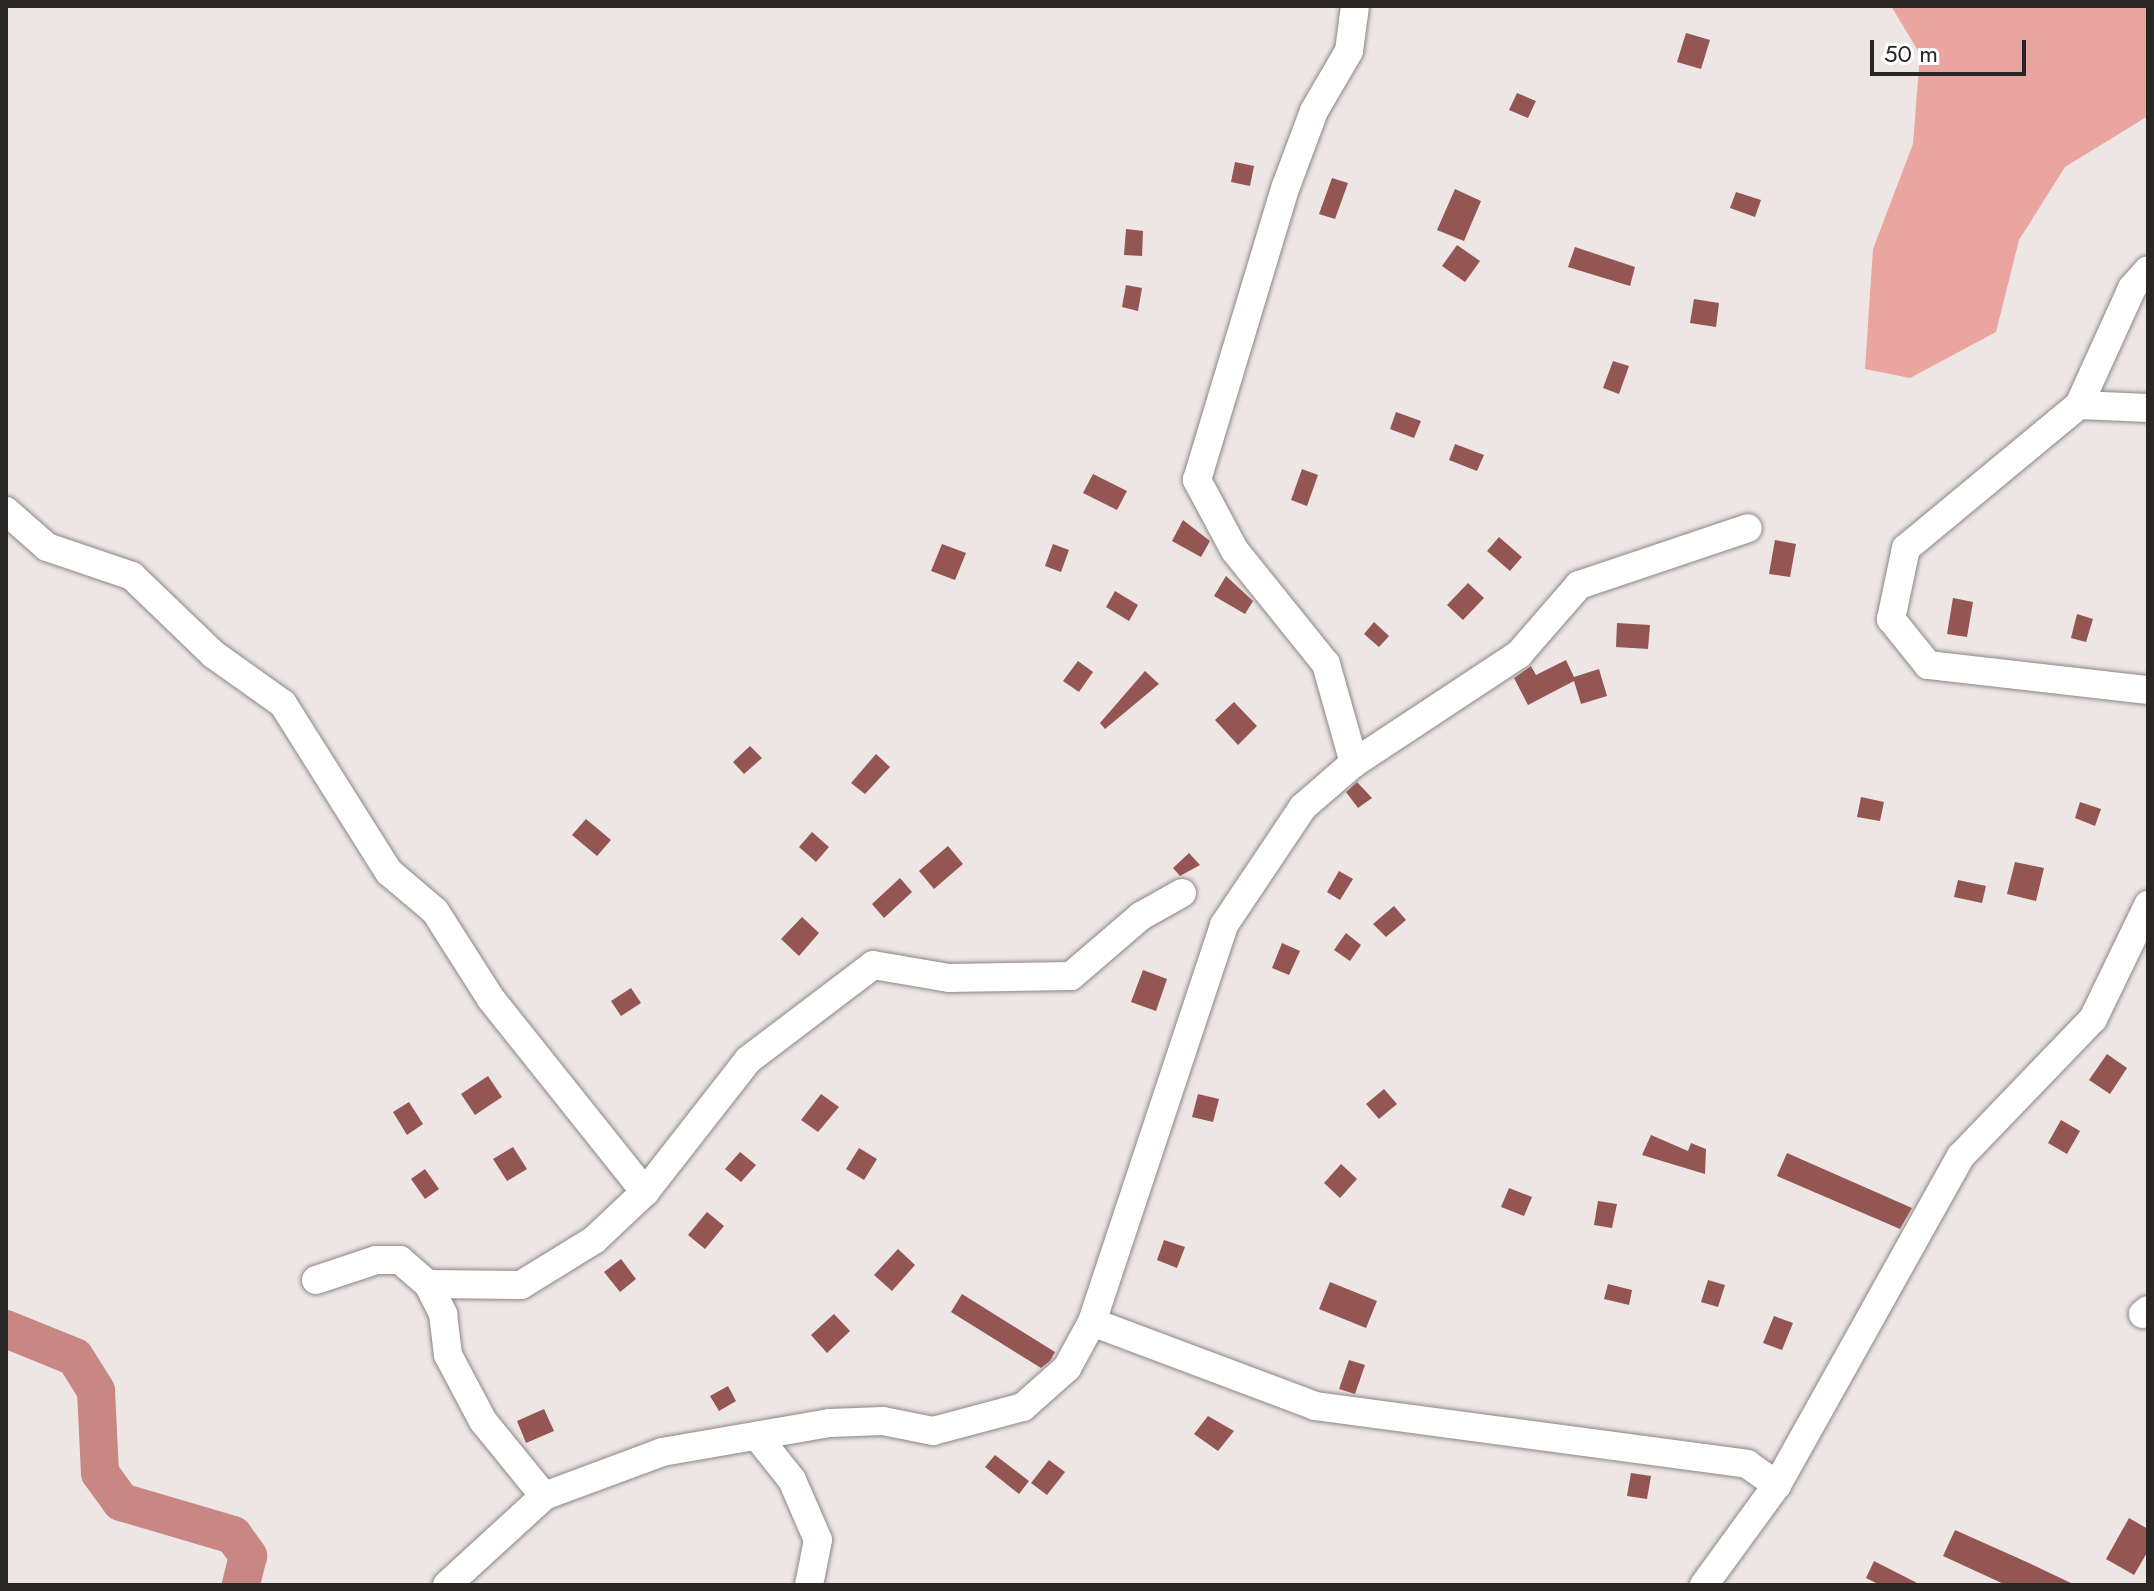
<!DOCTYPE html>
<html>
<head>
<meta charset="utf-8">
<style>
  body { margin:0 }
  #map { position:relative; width:2154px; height:1591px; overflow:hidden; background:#eee5e5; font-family:Jost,sans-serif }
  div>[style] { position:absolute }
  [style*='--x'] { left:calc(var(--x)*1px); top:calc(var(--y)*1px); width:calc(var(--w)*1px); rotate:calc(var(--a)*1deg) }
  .forest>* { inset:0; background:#eaa5a1 }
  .river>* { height:38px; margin:-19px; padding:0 19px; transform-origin:19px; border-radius:19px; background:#c98783 }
  .building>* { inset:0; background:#935653 }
  .roads { filter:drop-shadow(0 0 2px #8d8685) drop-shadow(0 0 2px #8d8685) }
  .minor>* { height:28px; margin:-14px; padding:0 14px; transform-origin:14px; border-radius:14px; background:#fff }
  span { translate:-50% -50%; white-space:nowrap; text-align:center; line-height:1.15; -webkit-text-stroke:8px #fff; paint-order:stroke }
  .frame { position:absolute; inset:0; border:8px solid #282525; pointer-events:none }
  .scale { position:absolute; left:1870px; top:40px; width:156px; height:36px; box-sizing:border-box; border:4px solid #282525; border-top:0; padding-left:10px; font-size:24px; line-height:28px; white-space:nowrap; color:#282525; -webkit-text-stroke:6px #fff; paint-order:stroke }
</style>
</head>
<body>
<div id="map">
  <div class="forest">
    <div style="clip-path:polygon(1891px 6px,2148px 6px,2148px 116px,2065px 167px,2019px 240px,1996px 332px,1910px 378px,1865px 369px,1873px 249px,1913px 144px,1920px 54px)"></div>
  </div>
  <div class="river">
    <div style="--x:6;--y:1329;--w:74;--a:22.1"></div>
    <div style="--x:75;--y:1357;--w:40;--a:58"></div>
    <div style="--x:96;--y:1391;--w:82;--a:87.2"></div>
    <div style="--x:100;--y:1473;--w:36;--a:54"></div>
    <div style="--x:121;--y:1502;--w:117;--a:16.4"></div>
    <div style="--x:233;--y:1535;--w:26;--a:54"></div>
    <div style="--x:248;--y:1556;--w:30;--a:104"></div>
  </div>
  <div class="building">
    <div style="clip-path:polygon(1686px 33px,1710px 40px,1701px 69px,1677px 62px)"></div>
    <div style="clip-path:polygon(1517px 93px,1536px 101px,1528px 118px,1509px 110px)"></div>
    <div style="clip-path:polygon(1235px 162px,1254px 166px,1250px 186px,1231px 182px)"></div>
    <div style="clip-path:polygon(1332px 178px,1348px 183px,1335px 219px,1319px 214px)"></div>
    <div style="clip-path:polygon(1455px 189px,1481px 201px,1464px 241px,1437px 230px)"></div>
    <div style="clip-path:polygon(1736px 192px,1761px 200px,1755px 217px,1730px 208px)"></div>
    <div style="clip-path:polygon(1126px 229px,1143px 231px,1142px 256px,1124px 255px)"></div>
    <div style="clip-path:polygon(1457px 245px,1480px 261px,1465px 282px,1442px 266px)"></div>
    <div style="clip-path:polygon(1575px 247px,1635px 267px,1630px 286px,1568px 267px)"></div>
    <div style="clip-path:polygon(1126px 285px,1142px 288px,1138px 311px,1122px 307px)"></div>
    <div style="clip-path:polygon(1694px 299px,1719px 303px,1716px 327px,1690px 323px)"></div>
    <div style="clip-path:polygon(1613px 361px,1629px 366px,1619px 394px,1603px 388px)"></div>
    <div style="clip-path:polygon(1396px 412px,1421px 421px,1414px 438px,1390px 429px)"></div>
    <div style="clip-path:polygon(1455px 444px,1484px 455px,1477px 471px,1449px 460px)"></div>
    <div style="clip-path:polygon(1302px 469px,1318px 475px,1307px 506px,1291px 500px)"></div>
    <div style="clip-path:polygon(1093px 474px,1127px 491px,1117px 510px,1083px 493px)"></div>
    <div style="clip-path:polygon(1183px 520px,1210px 541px,1201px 557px,1172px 541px)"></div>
    <div style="clip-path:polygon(1499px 537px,1522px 557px,1510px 571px,1487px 551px)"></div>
    <div style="clip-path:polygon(1775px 540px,1796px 544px,1790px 577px,1769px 574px)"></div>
    <div style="clip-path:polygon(942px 544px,966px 553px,955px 580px,931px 571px)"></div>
    <div style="clip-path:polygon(1053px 544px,1069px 550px,1061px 572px,1045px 566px)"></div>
    <div style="clip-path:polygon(1226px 576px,1253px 601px,1245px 614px,1214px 596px)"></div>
    <div style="clip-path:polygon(1468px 583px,1484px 598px,1463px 620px,1447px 605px)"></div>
    <div style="clip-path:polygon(1115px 591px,1138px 605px,1129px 621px,1106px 607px)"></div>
    <div style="clip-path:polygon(1953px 598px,1973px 602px,1967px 637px,1947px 634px)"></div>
    <div style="clip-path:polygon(2077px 614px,2093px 619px,2086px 642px,2071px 638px)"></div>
    <div style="clip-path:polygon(1374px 622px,1389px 636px,1379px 647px,1364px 634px)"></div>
    <div style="clip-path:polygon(1617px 623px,1650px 625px,1648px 649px,1616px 647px)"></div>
    <div style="clip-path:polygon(1566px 660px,1574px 677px,1599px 669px,1607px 696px,1581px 704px,1574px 681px,1528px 705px,1514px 678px,1531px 666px,1536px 675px)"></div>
    <div style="clip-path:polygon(1078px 661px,1093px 672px,1079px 692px,1063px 681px)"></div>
    <div style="clip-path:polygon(1145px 671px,1159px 684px,1105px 729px,1100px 723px)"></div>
    <div style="clip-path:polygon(1234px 702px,1257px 726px,1238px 745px,1215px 720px)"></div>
    <div style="clip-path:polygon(750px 746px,762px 758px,744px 774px,733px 762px)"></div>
    <div style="clip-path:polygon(876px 754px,890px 767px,865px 794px,851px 783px)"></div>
    <div style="clip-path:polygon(1357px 782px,1372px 798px,1358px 808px,1346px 792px)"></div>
    <div style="clip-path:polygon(1861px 797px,1884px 802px,1880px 821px,1857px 817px)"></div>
    <div style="clip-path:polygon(2080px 802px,2101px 809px,2095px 826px,2075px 818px)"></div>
    <div style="clip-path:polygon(586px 819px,611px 840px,597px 856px,572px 835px)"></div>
    <div style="clip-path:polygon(812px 832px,829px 847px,816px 862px,799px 847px)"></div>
    <div style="clip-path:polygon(948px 846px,963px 864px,934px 889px,919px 871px)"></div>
    <div style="clip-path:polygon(1189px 853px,1200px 865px,1180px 876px,1173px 868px)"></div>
    <div style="clip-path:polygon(2015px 862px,2044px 868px,2036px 901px,2007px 894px)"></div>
    <div style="clip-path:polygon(1339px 871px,1353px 879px,1340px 900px,1327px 892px)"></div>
    <div style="clip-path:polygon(900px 878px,912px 892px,884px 918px,872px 904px)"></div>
    <div style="clip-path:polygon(1958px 880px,1986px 886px,1982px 903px,1954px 897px)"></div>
    <div style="clip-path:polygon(1394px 906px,1406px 920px,1386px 937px,1373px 924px)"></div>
    <div style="clip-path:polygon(802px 917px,819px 933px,799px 956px,781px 939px)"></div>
    <div style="clip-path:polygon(1346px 933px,1361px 945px,1350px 961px,1334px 950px)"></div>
    <div style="clip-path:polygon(1282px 943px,1300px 951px,1289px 975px,1272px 968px)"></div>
    <div style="clip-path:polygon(1143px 970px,1167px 979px,1156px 1011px,1131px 1002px)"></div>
    <div style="clip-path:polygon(631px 988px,641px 1003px,621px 1016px,611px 1001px)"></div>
    <div style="clip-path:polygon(2107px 1054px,2127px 1068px,2110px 1094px,2089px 1080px)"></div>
    <div style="clip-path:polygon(488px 1076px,502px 1097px,475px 1115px,461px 1094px)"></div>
    <div style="clip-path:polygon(1384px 1089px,1397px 1104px,1379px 1119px,1366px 1104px)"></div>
    <div style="clip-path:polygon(821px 1094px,839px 1107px,818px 1132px,801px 1120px)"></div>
    <div style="clip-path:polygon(1198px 1094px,1219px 1099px,1213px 1122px,1192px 1117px)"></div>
    <div style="clip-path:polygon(409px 1102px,423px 1124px,407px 1135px,393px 1112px)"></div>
    <div style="clip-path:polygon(2061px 1120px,2080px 1131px,2067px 1154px,2048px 1143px)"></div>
    <div style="clip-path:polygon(1651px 1135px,1688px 1151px,1691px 1143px,1706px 1149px,1705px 1174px,1642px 1155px)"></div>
    <div style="clip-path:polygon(513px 1147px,527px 1169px,507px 1181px,493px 1159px)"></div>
    <div style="clip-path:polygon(859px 1148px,877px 1159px,864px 1180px,846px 1169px)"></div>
    <div style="clip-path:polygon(740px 1152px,756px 1165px,741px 1182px,725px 1169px)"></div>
    <div style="clip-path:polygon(1787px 1153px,1912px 1208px,1900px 1229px,1777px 1176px)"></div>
    <div style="clip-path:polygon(1341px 1164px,1357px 1179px,1340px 1198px,1324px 1183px)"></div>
    <div style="clip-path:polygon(425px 1169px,439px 1189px,425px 1199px,411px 1179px)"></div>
    <div style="clip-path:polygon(1509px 1188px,1532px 1197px,1524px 1216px,1501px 1207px)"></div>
    <div style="clip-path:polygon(1598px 1201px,1617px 1204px,1612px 1228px,1594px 1225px)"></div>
    <div style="clip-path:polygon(707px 1212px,724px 1226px,705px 1249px,688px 1235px)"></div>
    <div style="clip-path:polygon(1164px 1240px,1185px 1247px,1177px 1268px,1157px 1260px)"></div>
    <div style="clip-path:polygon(898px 1249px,915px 1265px,892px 1291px,874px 1275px)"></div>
    <div style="clip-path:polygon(621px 1259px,636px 1279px,620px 1292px,604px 1272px)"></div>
    <div style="clip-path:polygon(1708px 1280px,1725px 1285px,1718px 1307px,1701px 1302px)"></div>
    <div style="clip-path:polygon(1330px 1282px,1377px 1301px,1366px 1328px,1319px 1309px)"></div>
    <div style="clip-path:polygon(1608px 1284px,1632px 1290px,1629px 1305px,1604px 1299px)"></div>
    <div style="clip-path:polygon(962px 1294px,1055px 1352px,1050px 1361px,1041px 1368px,951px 1312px)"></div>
    <div style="clip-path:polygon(834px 1314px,850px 1331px,827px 1353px,811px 1335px)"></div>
    <div style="clip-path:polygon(1774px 1316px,1793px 1323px,1782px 1350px,1763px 1343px)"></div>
    <div style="clip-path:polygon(1349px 1360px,1365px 1365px,1355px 1394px,1339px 1389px)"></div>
    <div style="clip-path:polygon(728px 1386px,736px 1401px,719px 1411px,710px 1396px)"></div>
    <div style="clip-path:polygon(544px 1409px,554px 1431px,526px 1443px,517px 1421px)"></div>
    <div style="clip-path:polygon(1208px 1416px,1234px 1431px,1218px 1451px,1194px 1434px)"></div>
    <div style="clip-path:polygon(995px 1455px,1029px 1481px,1019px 1494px,985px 1467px)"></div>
    <div style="clip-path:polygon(1049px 1460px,1065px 1472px,1047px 1495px,1031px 1483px)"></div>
    <div style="clip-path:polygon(1631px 1473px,1651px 1476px,1647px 1499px,1627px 1496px)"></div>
    <div style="clip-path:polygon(2129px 1518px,2148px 1529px,2148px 1551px,2134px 1575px,2106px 1559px)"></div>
    <div style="clip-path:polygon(1955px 1530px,2029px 1563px,2075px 1585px,2006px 1585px,1943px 1556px)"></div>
    <div style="clip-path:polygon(1874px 1561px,1921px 1585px,1880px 1585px,1866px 1578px)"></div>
  </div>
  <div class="roads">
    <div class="minor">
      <div style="--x:2079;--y:405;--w:128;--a:-65.6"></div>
      <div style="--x:2132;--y:288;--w:24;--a:-48"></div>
      <div style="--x:2148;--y:408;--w:69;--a:-177.5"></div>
      <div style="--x:2079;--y:405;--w:224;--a:140.4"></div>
      <div style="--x:1906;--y:548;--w:73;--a:101.9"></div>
      <div style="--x:1891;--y:619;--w:59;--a:51.2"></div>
      <div style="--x:1928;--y:665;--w:221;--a:6.5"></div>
      <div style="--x:6;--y:511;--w:55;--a:41.3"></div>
      <div style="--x:47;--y:547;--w:90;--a:18.8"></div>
      <div style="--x:132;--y:576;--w:112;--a:43.9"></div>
      <div style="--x:213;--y:654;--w:86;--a:35.5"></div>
      <div style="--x:283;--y:704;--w:199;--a:57.8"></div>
      <div style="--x:389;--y:872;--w:60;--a:40.3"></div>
      <div style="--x:435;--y:911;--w:104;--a:57.5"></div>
      <div style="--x:491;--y:999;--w:247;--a:51.4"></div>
      <div style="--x:1354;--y:763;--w:103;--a:-105.8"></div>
      <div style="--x:1326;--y:664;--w:145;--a:-128.8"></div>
      <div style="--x:1235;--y:551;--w:81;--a:-118.2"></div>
      <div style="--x:1197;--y:480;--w:307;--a:-73.2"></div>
      <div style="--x:1286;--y:186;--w:80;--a:-69.5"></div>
      <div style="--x:1314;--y:111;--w:69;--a:-59.7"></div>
      <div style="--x:1349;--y:51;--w:45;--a:-82.4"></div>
      <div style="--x:316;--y:1280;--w:63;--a:-18.4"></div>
      <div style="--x:376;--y:1260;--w:24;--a:0"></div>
      <div style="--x:400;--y:1260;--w:37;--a:41"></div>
      <div style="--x:428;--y:1284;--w:34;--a:63"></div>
      <div style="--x:443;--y:1314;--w:41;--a:83"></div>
      <div style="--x:448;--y:1355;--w:75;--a:62.1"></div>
      <div style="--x:483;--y:1421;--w:97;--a:50.9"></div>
      <div style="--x:428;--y:1284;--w:93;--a:0.6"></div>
      <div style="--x:521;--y:1285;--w:86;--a:-31.7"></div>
      <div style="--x:594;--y:1240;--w:70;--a:-43.3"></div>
      <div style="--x:645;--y:1192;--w:167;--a:-52"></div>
      <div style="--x:748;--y:1060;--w:157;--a:-37.2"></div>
      <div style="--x:873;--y:965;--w:77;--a:9.7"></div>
      <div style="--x:949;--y:978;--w:122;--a:-0.9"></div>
      <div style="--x:1071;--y:976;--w:92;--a:-40.6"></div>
      <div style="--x:1141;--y:916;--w:47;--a:-29.3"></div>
      <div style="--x:2143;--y:1314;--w:6;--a:-39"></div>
      <div style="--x:1092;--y:1322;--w:238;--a:20.6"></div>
      <div style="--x:1315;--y:1406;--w:436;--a:7.6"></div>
      <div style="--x:1747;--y:1464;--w:37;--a:35"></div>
      <div style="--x:757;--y:1436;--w:56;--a:51.5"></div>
      <div style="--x:792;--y:1480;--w:65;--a:66.6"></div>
      <div style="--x:818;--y:1540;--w:46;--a:101.3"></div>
      <div style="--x:447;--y:1585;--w:132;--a:-42.5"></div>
      <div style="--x:544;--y:1496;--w:126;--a:-20.4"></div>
      <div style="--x:662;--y:1452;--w:170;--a:-9.8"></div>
      <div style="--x:830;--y:1423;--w:53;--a:-2.2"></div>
      <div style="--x:883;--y:1421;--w:51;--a:11.3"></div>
      <div style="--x:933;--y:1431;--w:93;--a:-14.9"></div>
      <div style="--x:1023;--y:1407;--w:59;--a:-41.6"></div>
      <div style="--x:1067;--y:1368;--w:52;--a:-61.5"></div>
      <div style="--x:1092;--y:1322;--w:418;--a:-71.6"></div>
      <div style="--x:1224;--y:925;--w:142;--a:-56.2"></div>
      <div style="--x:1303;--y:807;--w:67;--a:-40.8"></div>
      <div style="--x:1354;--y:763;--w:198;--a:-33.4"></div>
      <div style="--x:1519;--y:654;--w:91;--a:-49"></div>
      <div style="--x:1579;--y:585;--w:178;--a:-18.6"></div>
      <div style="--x:1704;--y:1585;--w:124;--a:-53.9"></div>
      <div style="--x:1777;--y:1485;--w:377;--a:-60.8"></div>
      <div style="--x:1961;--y:1156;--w:190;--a:-46.1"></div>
      <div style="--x:2093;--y:1019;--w:127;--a:-64.2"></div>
    </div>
  </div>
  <div class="frame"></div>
  <div class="scale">50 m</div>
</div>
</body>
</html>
